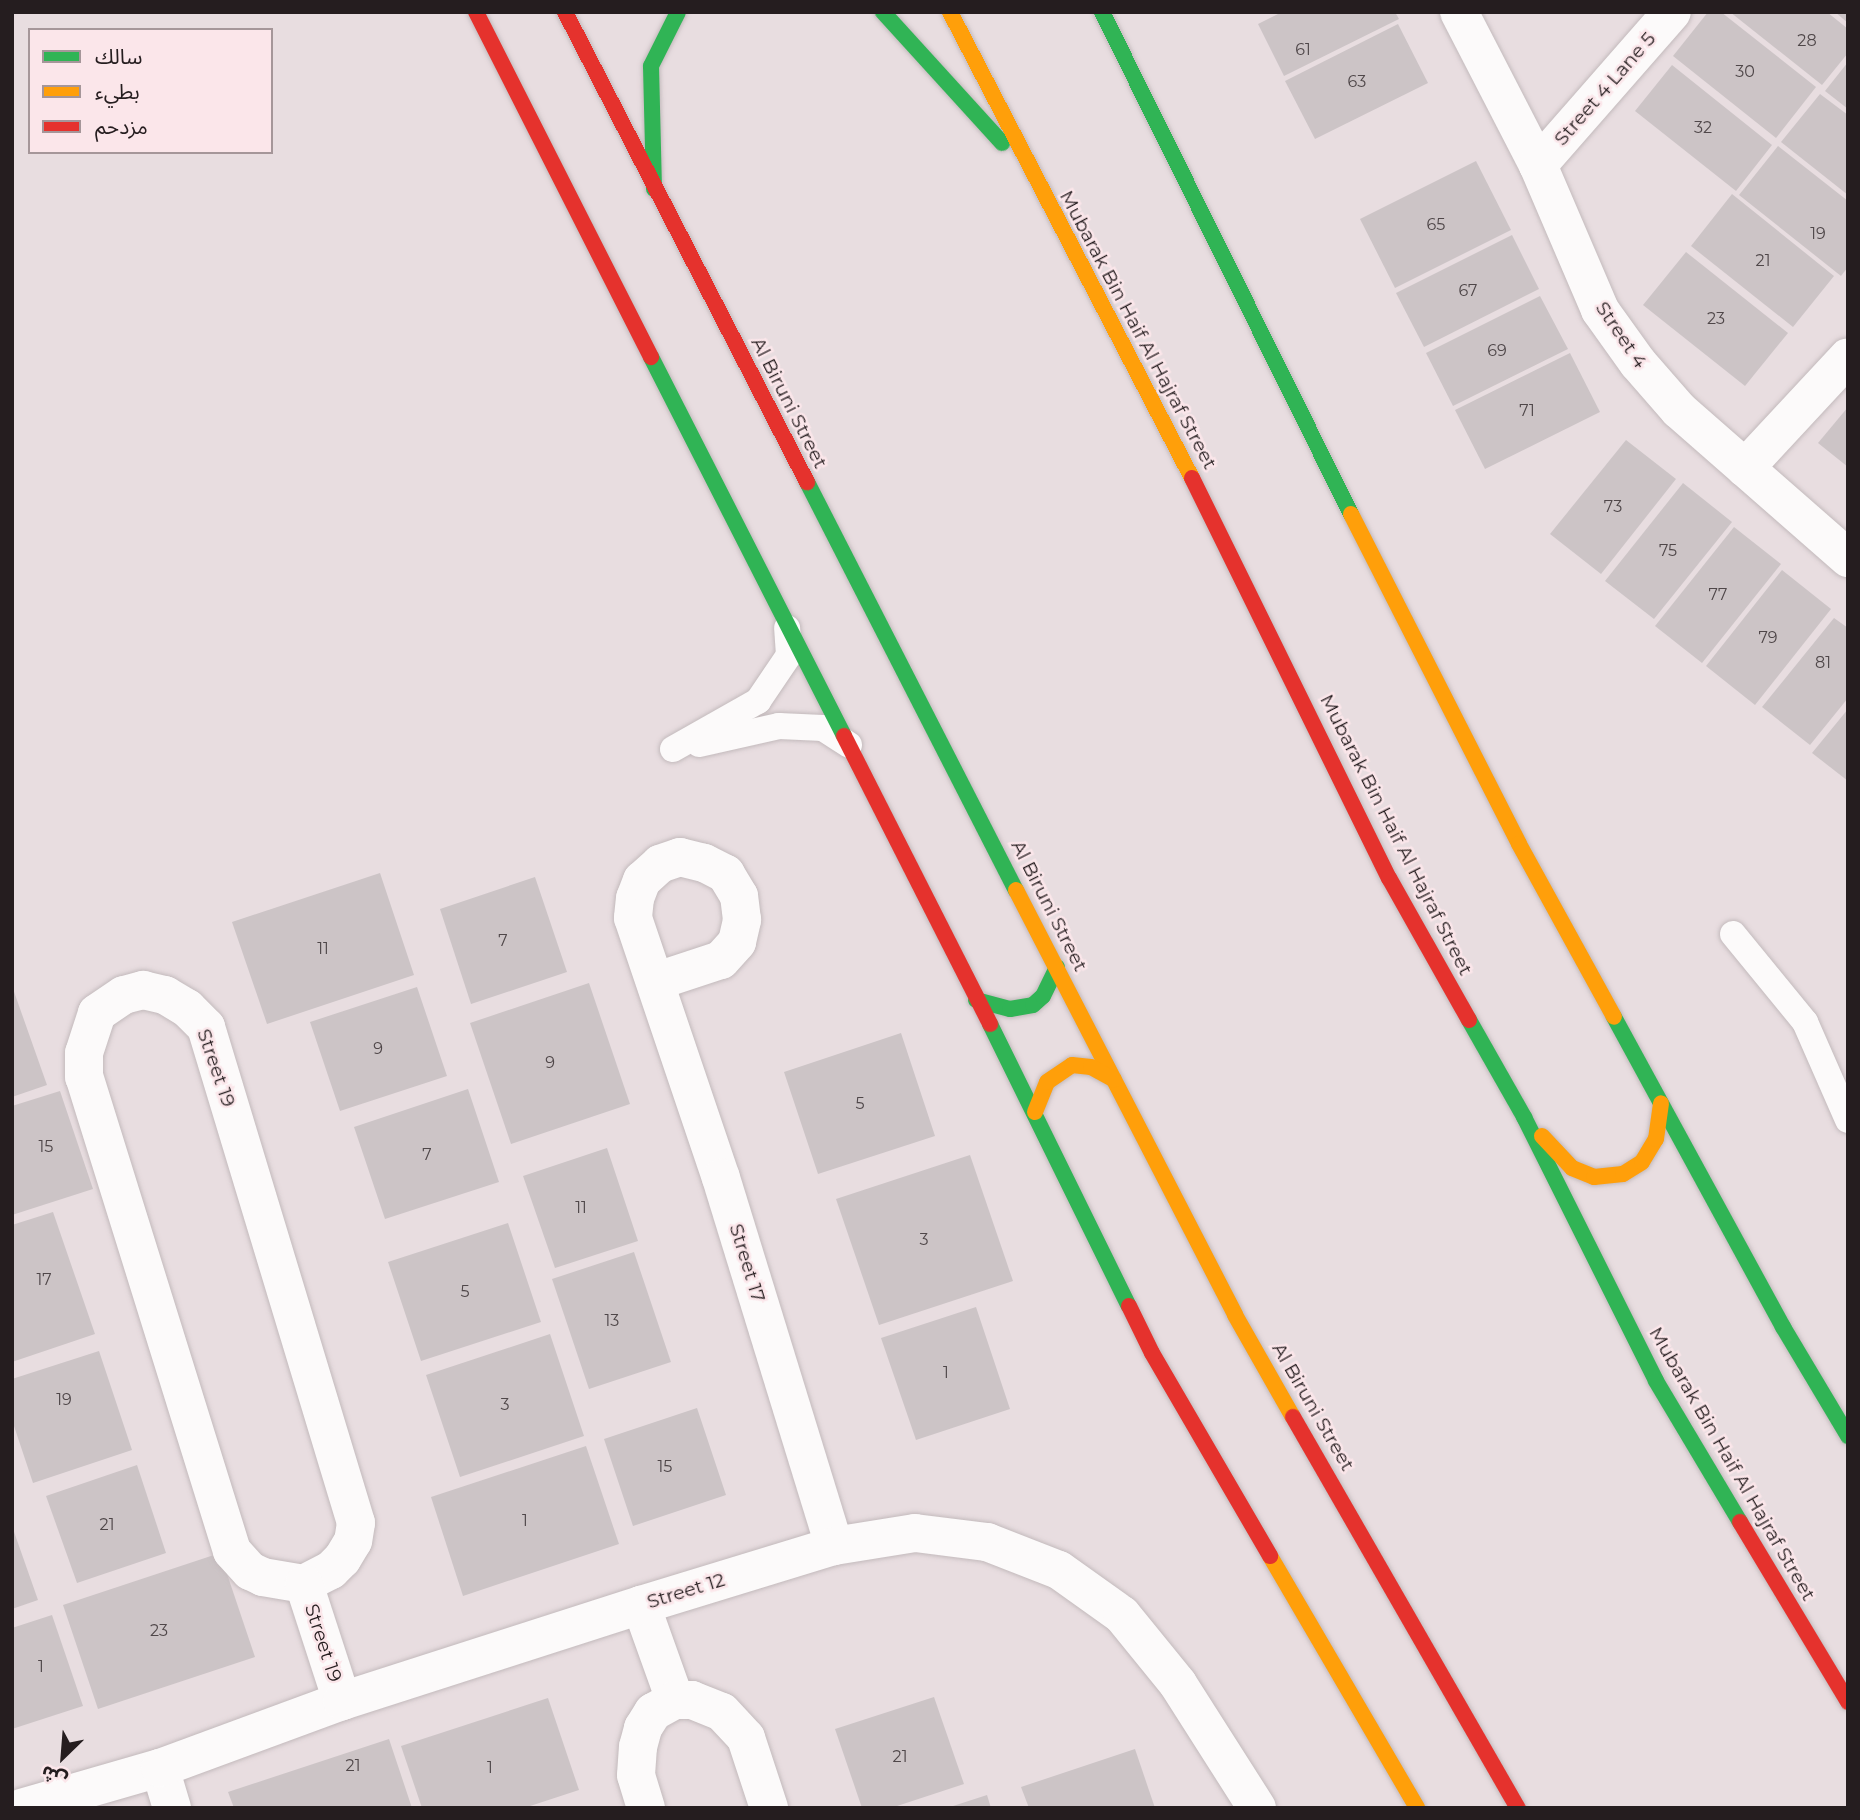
<!DOCTYPE html>
<html>
<head>
<meta charset="utf-8">
<style>
  body { margin:0 }
  #map { position:relative; width:1860px; height:1820px; overflow:hidden; background:#e8dde0; font-family:Montserrat,"Noto Sans Arabic",sans-serif }
  div>[style] { position:absolute }
  [style*='--x'] { left:calc(var(--x)*1px); top:calc(var(--y)*1px); width:calc(var(--w)*1px); rotate:calc(var(--a)*1deg) }
  .building>* { inset:0; background:#ccc4c6 }
  .roads { filter:drop-shadow(0 0 2px #c3babc) drop-shadow(0 0 2px #c3babc) }
  .lane>* { height:26px; margin:-13px; padding:0 13px; transform-origin:13px; border-radius:13px; background:#fcfafa }
  .street>* { height:38px; margin:-19px; padding:0 19px; transform-origin:19px; border-radius:19px; background:#fcfafa }
  .fast>* { height:16px; margin:-8px; padding:0 8px; transform-origin:8px; border-radius:8px; background:#30b455 }
  .slow>* { height:16px; margin:-8px; padding:0 8px; transform-origin:8px; border-radius:8px; background:#ff9f0a }
  .jam>* { height:16px; margin:-8px; padding:0 8px; transform-origin:8px; border-radius:8px; background:#e5322d }
  span { translate:-50% -50%; white-space:nowrap; text-align:center; line-height:1.15; -webkit-text-stroke:5px #fbe6ea; paint-order:stroke }
  .number-label { font-size:16px; color:#4f4749 }
  .number-label span { -webkit-text-stroke-width:0 }
  .street-label { font-size:19px; color:#251d1f }
  .frame { position:absolute; inset:0; border:14px solid #251d1f; pointer-events:none }
  .legend { position:absolute; left:28px; top:28px; width:245px; height:126px; box-sizing:border-box; background:#fbe6ea; border:2px solid #a59699; margin:0; padding:9px 12px; list-style:none; font-size:21px; color:#251d1f }
  .legend li { display:flex; align-items:center; gap:14px; height:35px }
  .legend b { width:35px; border:2px solid #a59699 }
  .north { position:absolute; left:28px; top:1722px; width:70px; height:70px; -webkit-text-stroke:5px #fbe6ea; paint-order:stroke; rotate:205deg; font-size:19px; font-weight:700; line-height:28px; text-align:center; color:#251d1f }
  .north::after { content:''; display:block; margin:auto; width:24px; height:32px; background:#251d1f; clip-path:polygon(50% 0,100% 100%,50% 72%,0 100%) }
</style>
</head>
<body>
<div id="map">
  <div class="building">
    <div style="clip-path:polygon(1282px 12px,1395px 12px,1399px 19px,1284px 76px,1258px 24px)"></div>
    <div style="clip-path:polygon(1708px 12px,1721px 12px,1816px 87px,1776px 138px,1673px 56px)"></div>
    <div style="clip-path:polygon(1730px 12px,1827px 12px,1848px 29px,1848px 53px,1822px 85px)"></div>
    <div style="clip-path:polygon(1835px 12px,1848px 12px,1848px 23px)"></div>
    <div style="clip-path:polygon(1398px 24px,1428px 83px,1315px 139px,1285px 81px)"></div>
    <div style="clip-path:polygon(1848px 62px,1848px 109px,1825px 91px)"></div>
    <div style="clip-path:polygon(1672px 65px,1772px 145px,1736px 191px,1635px 111px)"></div>
    <div style="clip-path:polygon(1820px 94px,1848px 115px,1848px 195px,1781px 142px)"></div>
    <div style="clip-path:polygon(1778px 146px,1848px 201px,1848px 267px,1841px 276px,1739px 195px)"></div>
    <div style="clip-path:polygon(1476px 161px,1511px 230px,1395px 288px,1360px 219px)"></div>
    <div style="clip-path:polygon(1732px 194px,1834px 276px,1793px 327px,1691px 246px)"></div>
    <div style="clip-path:polygon(1512px 235px,1539px 289px,1424px 347px,1396px 293px)"></div>
    <div style="clip-path:polygon(1686px 252px,1788px 333px,1745px 386px,1643px 305px)"></div>
    <div style="clip-path:polygon(1540px 296px,1568px 349px,1453px 406px,1426px 353px)"></div>
    <div style="clip-path:polygon(1570px 353px,1600px 412px,1485px 469px,1455px 410px)"></div>
    <div style="clip-path:polygon(1848px 407px,1848px 467px,1818px 443px)"></div>
    <div style="clip-path:polygon(1626px 440px,1676px 479px,1601px 574px,1550px 534px)"></div>
    <div style="clip-path:polygon(1683px 483px,1732px 522px,1654px 619px,1605px 581px)"></div>
    <div style="clip-path:polygon(1734px 527px,1781px 564px,1702px 663px,1655px 626px)"></div>
    <div style="clip-path:polygon(1782px 570px,1831px 609px,1755px 705px,1706px 666px)"></div>
    <div style="clip-path:polygon(1834px 618px,1848px 628px,1848px 698px,1810px 745px,1762px 707px)"></div>
    <div style="clip-path:polygon(1848px 709px,1848px 781px,1812px 753px)"></div>
    <div style="clip-path:polygon(380px 873px,414px 975px,267px 1024px,232px 922px)"></div>
    <div style="clip-path:polygon(535px 877px,567px 972px,471px 1004px,440px 909px)"></div>
    <div style="clip-path:polygon(589px 983px,630px 1104px,511px 1144px,470px 1023px)"></div>
    <div style="clip-path:polygon(12px 986px,47px 1085px,12px 1097px)"></div>
    <div style="clip-path:polygon(417px 987px,447px 1076px,340px 1111px,310px 1022px)"></div>
    <div style="clip-path:polygon(901px 1033px,935px 1136px,818px 1174px,784px 1072px)"></div>
    <div style="clip-path:polygon(468px 1089px,499px 1182px,385px 1219px,354px 1127px)"></div>
    <div style="clip-path:polygon(60px 1091px,93px 1189px,12px 1215px,12px 1106px)"></div>
    <div style="clip-path:polygon(607px 1148px,638px 1241px,555px 1268px,523px 1176px)"></div>
    <div style="clip-path:polygon(970px 1155px,1013px 1281px,879px 1325px,836px 1199px)"></div>
    <div style="clip-path:polygon(53px 1212px,95px 1334px,12px 1362px,12px 1225px)"></div>
    <div style="clip-path:polygon(508px 1223px,541px 1322px,421px 1361px,388px 1262px)"></div>
    <div style="clip-path:polygon(634px 1252px,671px 1362px,589px 1389px,552px 1279px)"></div>
    <div style="clip-path:polygon(976px 1307px,1010px 1409px,916px 1440px,881px 1338px)"></div>
    <div style="clip-path:polygon(550px 1334px,584px 1436px,460px 1477px,426px 1375px)"></div>
    <div style="clip-path:polygon(99px 1351px,132px 1450px,33px 1483px,12px 1420px,12px 1379px)"></div>
    <div style="clip-path:polygon(697px 1408px,726px 1495px,633px 1526px,604px 1439px)"></div>
    <div style="clip-path:polygon(586px 1446px,619px 1544px,463px 1596px,431px 1497px)"></div>
    <div style="clip-path:polygon(137px 1465px,166px 1553px,77px 1583px,46px 1496px)"></div>
    <div style="clip-path:polygon(12px 1526px,38px 1600px,12px 1609px)"></div>
    <div style="clip-path:polygon(220px 1553px,255px 1657px,98px 1709px,63px 1605px)"></div>
    <div style="clip-path:polygon(52px 1615px,83px 1706px,12px 1729px,12px 1628px)"></div>
    <div style="clip-path:polygon(934px 1697px,964px 1784px,891px 1808px,862px 1808px,835px 1729px)"></div>
    <div style="clip-path:polygon(548px 1698px,579px 1790px,524px 1808px,422px 1808px,401px 1746px)"></div>
    <div style="clip-path:polygon(389px 1739px,412px 1808px,234px 1808px,228px 1792px)"></div>
    <div style="clip-path:polygon(1135px 1749px,1155px 1808px,1029px 1808px,1021px 1787px)"></div>
    <div style="clip-path:polygon(987px 1795px,991px 1808px,950px 1808px,950px 1807px)"></div>
  </div>
  <div class="roads">
    <div class="lane">
      <div style="--x:699;--y:744;--w:82;--a:-12.7"></div>
      <div style="--x:779;--y:726;--w:44;--a:2.6"></div>
      <div style="--x:823;--y:728;--w:31;--a:33"></div>
      <div style="--x:673;--y:749;--w:98;--a:-29.5"></div>
      <div style="--x:758;--y:701;--w:55;--a:-56"></div>
      <div style="--x:789;--y:655;--w:27;--a:-94"></div>
      <div style="--x:1733;--y:934;--w:114;--a:50.7"></div>
      <div style="--x:1805;--y:1022;--w:107;--a:66.3"></div>
    </div>
    <div class="street">
      <div style="--x:1459;--y:12;--w:172;--a:62.7"></div>
      <div style="--x:1538;--y:165;--w:158;--a:66.8"></div>
      <div style="--x:1600;--y:310;--w:65;--a:54.4"></div>
      <div style="--x:1638;--y:363;--w:62;--a:48.9"></div>
      <div style="--x:1679;--y:410;--w:225;--a:41.2"></div>
      <div style="--x:1538;--y:165;--w:203;--a:-48.8"></div>
      <div style="--x:1745;--y:468;--w:151;--a:-47.1"></div>
      <div style="--x:657;--y:981;--w:67;--a:-18.2"></div>
      <div style="--x:721;--y:960;--w:24;--a:-48"></div>
      <div style="--x:737;--y:942;--w:23;--a:-77"></div>
      <div style="--x:742;--y:920;--w:24;--a:-97"></div>
      <div style="--x:739;--y:896;--w:26;--a:-121"></div>
      <div style="--x:726;--y:874;--w:25;--a:-153"></div>
      <div style="--x:704;--y:863;--w:25;--a:-166"></div>
      <div style="--x:680;--y:857;--w:21;--a:161"></div>
      <div style="--x:660;--y:864;--w:24;--a:138"></div>
      <div style="--x:642;--y:880;--w:19;--a:111"></div>
      <div style="--x:635;--y:898;--w:20;--a:96"></div>
      <div style="--x:633;--y:918;--w:274;--a:71.3"></div>
      <div style="--x:721;--y:1178;--w:385;--a:72.9"></div>
      <div style="--x:143;--y:990;--w:23;--a:13"></div>
      <div style="--x:165;--y:995;--w:26;--a:31"></div>
      <div style="--x:187;--y:1008;--w:27;--a:45"></div>
      <div style="--x:206;--y:1027;--w:518;--a:73.17"></div>
      <div style="--x:356;--y:1523;--w:18;--a:99"></div>
      <div style="--x:353;--y:1541;--w:21;--a:121"></div>
      <div style="--x:342;--y:1559;--w:16;--a:135"></div>
      <div style="--x:331;--y:1570;--w:30;--a:153"></div>
      <div style="--x:304;--y:1584;--w:42;--a:-170.3"></div>
      <div style="--x:263;--y:1577;--w:14;--a:-155"></div>
      <div style="--x:250;--y:1571;--w:27;--a:-132"></div>
      <div style="--x:232;--y:1551;--w:497;--a:-107.3"></div>
      <div style="--x:84;--y:1077;--w:24;--a:-90"></div>
      <div style="--x:84;--y:1053;--w:42;--a:-72"></div>
      <div style="--x:97;--y:1013;--w:32;--a:-34"></div>
      <div style="--x:124;--y:995;--w:20;--a:-15"></div>
      <div style="--x:304;--y:1584;--w:123;--a:72"></div>
      <div style="--x:641;--y:1605;--w:101;--a:70.3"></div>
      <div style="--x:160;--y:1768;--w:42;--a:73.3"></div>
      <div style="--x:21;--y:1808;--w:145;--a:-16.1"></div>
      <div style="--x:160;--y:1768;--w:194;--a:-20.2"></div>
      <div style="--x:342;--y:1701;--w:314;--a:-17.8"></div>
      <div style="--x:641;--y:1605;--w:202;--a:-17"></div>
      <div style="--x:834;--y:1546;--w:82;--a:-9.1"></div>
      <div style="--x:915;--y:1533;--w:73;--a:7.1"></div>
      <div style="--x:987;--y:1542;--w:77;--a:21.3"></div>
      <div style="--x:1059;--y:1570;--w:77;--a:35.5"></div>
      <div style="--x:1122;--y:1615;--w:89;--a:50.9"></div>
      <div style="--x:1178;--y:1684;--w:147;--a:57.5"></div>
      <div style="--x:646;--y:1808;--w:34;--a:-107"></div>
      <div style="--x:636;--y:1775;--w:28;--a:-86"></div>
      <div style="--x:638;--y:1747;--w:20;--a:-75"></div>
      <div style="--x:643;--y:1728;--w:19;--a:-58"></div>
      <div style="--x:653;--y:1712;--w:25;--a:-29"></div>
      <div style="--x:675;--y:1700;--w:17;--a:0"></div>
      <div style="--x:692;--y:1700;--w:32;--a:22"></div>
      <div style="--x:722;--y:1712;--w:35;--a:47"></div>
      <div style="--x:746;--y:1738;--w:74;--a:71.8"></div>
    </div>
    <div class="fast">
      <div style="--x:883;--y:12;--w:177;--a:47.7"></div>
      <div style="--x:1102;--y:12;--w:560;--a:63.62"></div>
      <div style="--x:654;--y:189;--w:123;--a:-91.4"></div>
      <div style="--x:651;--y:66;--w:60;--a:-63.4"></div>
      <div style="--x:651;--y:357;--w:425;--a:63"></div>
      <div style="--x:807;--y:482;--w:458;--a:62.9"></div>
      <div style="--x:976;--y:1000;--w:35;--a:15"></div>
      <div style="--x:1010;--y:1009;--w:23;--a:-10"></div>
      <div style="--x:1033;--y:1005;--w:13;--a:-42"></div>
      <div style="--x:1043;--y:996;--w:32;--a:-64"></div>
      <div style="--x:1614;--y:1017;--w:353;--a:61.4"></div>
      <div style="--x:1783;--y:1327;--w:127;--a:59.2"></div>
      <div style="--x:1469;--y:1020;--w:112;--a:60.4"></div>
      <div style="--x:1524;--y:1117;--w:295;--a:63.4"></div>
      <div style="--x:1656;--y:1381;--w:164;--a:59.2"></div>
      <div style="--x:990;--y:1024;--w:314;--a:63.8"></div>
    </div>
    <div class="slow">
      <div style="--x:950;--y:12;--w:525;--a:62.56"></div>
      <div style="--x:1351;--y:514;--w:370;--a:63"></div>
      <div style="--x:1519;--y:844;--w:197;--a:61.2"></div>
      <div style="--x:1016;--y:890;--w:478;--a:62.7"></div>
      <div style="--x:1235;--y:1315;--w:117;--a:60.4"></div>
      <div style="--x:1035;--y:1112;--w:32;--a:-68"></div>
      <div style="--x:1047;--y:1082;--w:30;--a:-34"></div>
      <div style="--x:1072;--y:1065;--w:19;--a:6"></div>
      <div style="--x:1091;--y:1067;--w:26;--a:29"></div>
      <div style="--x:1542;--y:1136;--w:44;--a:46.8"></div>
      <div style="--x:1572;--y:1168;--w:24;--a:22"></div>
      <div style="--x:1594;--y:1177;--w:29;--a:-6"></div>
      <div style="--x:1623;--y:1174;--w:22;--a:-32"></div>
      <div style="--x:1642;--y:1162;--w:27;--a:-59"></div>
      <div style="--x:1656;--y:1139;--w:36;--a:-82"></div>
      <div style="--x:1270;--y:1556;--w:292;--a:59.7"></div>
    </div>
    <div class="jam">
      <div style="--x:476;--y:12;--w:387;--a:63.1"></div>
      <div style="--x:565;--y:12;--w:529;--a:62.76"></div>
      <div style="--x:1192;--y:478;--w:446;--a:63.8"></div>
      <div style="--x:1389;--y:878;--w:163;--a:60.6"></div>
      <div style="--x:844;--y:736;--w:323;--a:63.1"></div>
      <div style="--x:1129;--y:1306;--w:52;--a:63.9"></div>
      <div style="--x:1152;--y:1353;--w:235;--a:59.8"></div>
      <div style="--x:1293;--y:1417;--w:451;--a:60.1"></div>
      <div style="--x:1740;--y:1522;--w:210;--a:59"></div>
    </div>
  </div>
  <div class="number-label">
    <span style="left:1807px;top:41px">28</span>
    <span style="left:1303px;top:50px">61</span>
    <span style="left:1745px;top:72px">30</span>
    <span style="left:1357px;top:82px">63</span>
    <span style="left:1703px;top:128px">32</span>
    <span style="left:1436px;top:225px">65</span>
    <span style="left:1818px;top:234px">19</span>
    <span style="left:1763px;top:261px">21</span>
    <span style="left:1468px;top:291px">67</span>
    <span style="left:1716px;top:319px">23</span>
    <span style="left:1497px;top:351px">69</span>
    <span style="left:1527px;top:411px">71</span>
    <span style="left:1613px;top:507px">73</span>
    <span style="left:1668px;top:551px">75</span>
    <span style="left:1718px;top:595px">77</span>
    <span style="left:1768px;top:638px">79</span>
    <span style="left:1823px;top:663px">81</span>
    <span style="left:503px;top:941px">7</span>
    <span style="left:323px;top:949px">11</span>
    <span style="left:378px;top:1049px">9</span>
    <span style="left:550px;top:1063px">9</span>
    <span style="left:860px;top:1104px">5</span>
    <span style="left:46px;top:1147px">15</span>
    <span style="left:427px;top:1155px">7</span>
    <span style="left:581px;top:1208px">11</span>
    <span style="left:924px;top:1240px">3</span>
    <span style="left:44px;top:1280px">17</span>
    <span style="left:465px;top:1292px">5</span>
    <span style="left:612px;top:1321px">13</span>
    <span style="left:946px;top:1373px">1</span>
    <span style="left:64px;top:1400px">19</span>
    <span style="left:505px;top:1405px">3</span>
    <span style="left:665px;top:1467px">15</span>
    <span style="left:525px;top:1521px">1</span>
    <span style="left:107px;top:1525px">21</span>
    <span style="left:159px;top:1631px">23</span>
    <span style="left:41px;top:1667px">1</span>
    <span style="left:900px;top:1757px">21</span>
    <span style="left:353px;top:1766px">21</span>
    <span style="left:490px;top:1768px">1</span>
  </div>
  <div class="street-label">
    <span style="left:1605px;top:89px;rotate:-49deg">Street 4 Lane 5</span>
    <span style="left:1138px;top:330px;rotate:62deg">Mubarak Bin Haif Al Hajraf Street</span>
    <span style="left:1621px;top:335px;rotate:56deg">Street 4</span>
    <span style="left:789px;top:403px;rotate:63deg">Al Biruni Street</span>
    <span style="left:1396px;top:835px;rotate:63deg">Mubarak Bin Haif Al Hajraf Street</span>
    <span style="left:1049px;top:906px;rotate:63deg">Al Biruni Street</span>
    <span style="left:216px;top:1068px;rotate:71deg">Street 19</span>
    <span style="left:747px;top:1263px;rotate:73deg">Street 17</span>
    <span style="left:1313px;top:1407px;rotate:60deg">Al Biruni Street</span>
    <span style="left:1732px;top:1464px;rotate:60deg">Mubarak Bin Haif Al Hajraf Street</span>
    <span style="left:686px;top:1591px;rotate:-17deg">Street 12</span>
    <span style="left:323px;top:1643px;rotate:72deg">Street 19</span>
  </div>
  <div class="frame"></div>
  <ul class="legend">
  <li><b style="height:9px;background:#30b455"></b>سالك</li>
  <li><b style="height:9px;background:#ff9f0a"></b>بطيء</li>
  <li><b style="height:9px;background:#e5322d"></b>مزدحم</li>
  </ul>
  <div class="north">ش</div>
</div>
</body>
</html>
